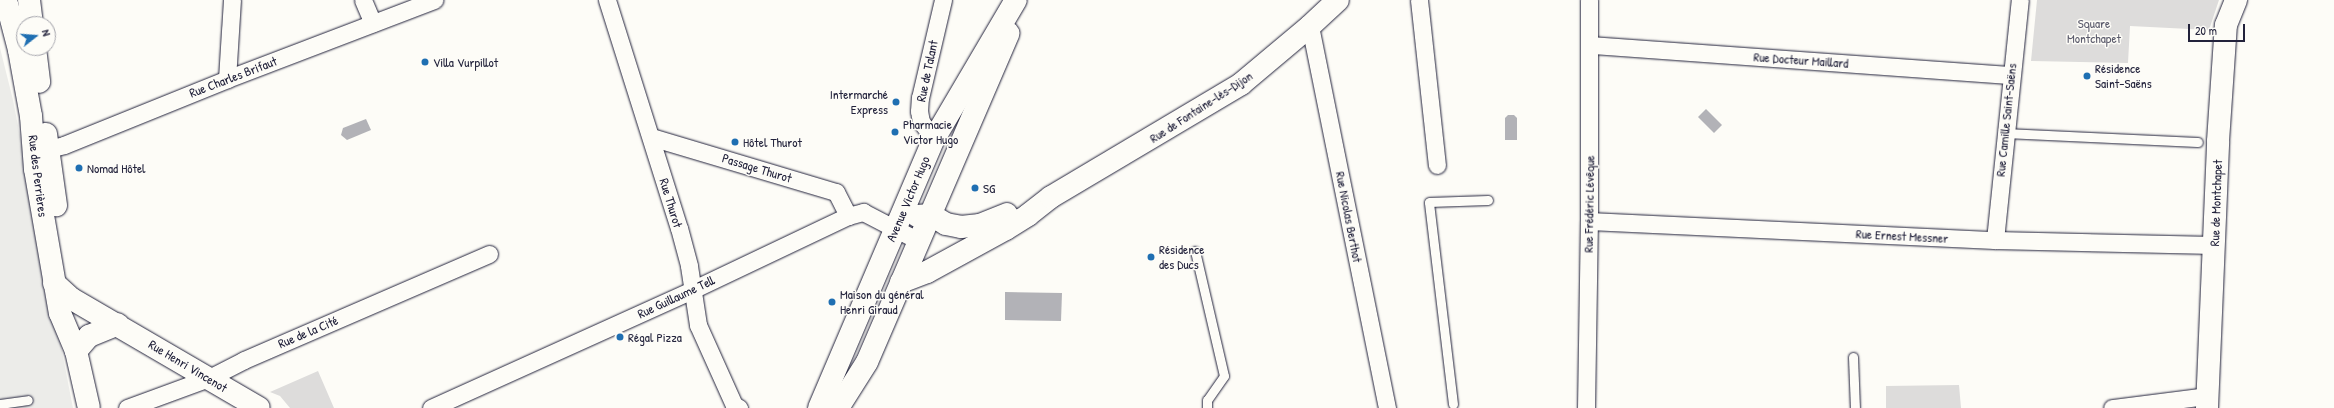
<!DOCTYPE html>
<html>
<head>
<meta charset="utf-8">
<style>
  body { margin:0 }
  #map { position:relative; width:2334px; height:408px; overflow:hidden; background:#fdfcf7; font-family:"Patrick Hand",sans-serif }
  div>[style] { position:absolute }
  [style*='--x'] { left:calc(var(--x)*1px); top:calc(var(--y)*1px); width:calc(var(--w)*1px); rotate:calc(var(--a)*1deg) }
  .built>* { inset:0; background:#ecece9 }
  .green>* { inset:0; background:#dddcdb }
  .water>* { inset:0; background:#b2b2b7 }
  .roads { filter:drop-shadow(0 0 1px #22223b) drop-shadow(0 0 1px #22223b) }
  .lane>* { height:9px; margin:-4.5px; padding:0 4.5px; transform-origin:4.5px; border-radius:4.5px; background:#fdfcf7 }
  .street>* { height:17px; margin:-8.5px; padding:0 8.5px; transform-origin:8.5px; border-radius:8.5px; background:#fdfcf7 }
  .secondary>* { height:22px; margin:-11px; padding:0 11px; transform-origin:11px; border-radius:11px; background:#fdfcf7 }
  .dots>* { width:11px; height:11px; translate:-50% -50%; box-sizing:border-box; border:2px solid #fdfcf7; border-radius:50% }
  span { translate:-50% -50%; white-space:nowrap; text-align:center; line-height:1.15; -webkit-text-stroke:3px #fdfcf7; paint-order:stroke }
  .park-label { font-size:13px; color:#5a5a6b }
  .street-label { font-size:13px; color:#22223b }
  .poi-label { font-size:13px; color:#22223b }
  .left { translate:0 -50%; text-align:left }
  .right { translate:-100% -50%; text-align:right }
  .north { position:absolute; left:16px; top:16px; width:40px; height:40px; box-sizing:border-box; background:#fdfcf7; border:1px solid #a5a5ac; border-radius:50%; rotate:73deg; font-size:11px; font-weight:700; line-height:16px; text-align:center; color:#22223b }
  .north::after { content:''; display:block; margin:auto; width:14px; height:18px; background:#1f6fb2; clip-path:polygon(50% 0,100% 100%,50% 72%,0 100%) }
  .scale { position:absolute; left:2188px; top:24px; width:57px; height:18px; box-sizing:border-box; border:2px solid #22223b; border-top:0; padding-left:5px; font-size:12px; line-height:14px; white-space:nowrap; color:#22223b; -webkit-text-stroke:3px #fdfcf7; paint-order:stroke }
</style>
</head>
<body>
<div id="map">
  <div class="built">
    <div style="clip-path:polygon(0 48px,13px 100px,73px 408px,0 408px)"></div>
  </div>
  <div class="green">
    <div style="clip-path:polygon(2037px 0,2219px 0,2209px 30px,2130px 26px,2128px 63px,2031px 61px)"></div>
    <div style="clip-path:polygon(318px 371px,334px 408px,290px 408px,280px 396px,270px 392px)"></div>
    <div style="clip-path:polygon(1959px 385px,1961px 408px,1886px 408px,1886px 386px)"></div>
  </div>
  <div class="water">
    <div style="clip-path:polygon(1706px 109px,1722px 125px,1714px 133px,1698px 117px)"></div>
    <div style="clip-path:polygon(1508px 115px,1514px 115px,1517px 118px,1517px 140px,1505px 140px,1505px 118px)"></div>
    <div style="clip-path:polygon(366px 119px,371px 130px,347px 140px,341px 135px,343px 128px)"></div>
    <div style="clip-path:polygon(1005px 292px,1062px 293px,1061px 321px,1005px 320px)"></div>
  </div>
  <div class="roads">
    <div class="lane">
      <div style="--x:2004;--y:133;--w:194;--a:2.7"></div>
      <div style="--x:1195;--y:251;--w:128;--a:76.9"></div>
      <div style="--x:1224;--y:376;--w:29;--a:125"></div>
      <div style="--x:1207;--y:400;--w:8;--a:90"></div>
      <div style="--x:1853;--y:357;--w:51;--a:87.8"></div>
      <div style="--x:0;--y:404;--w:28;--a:-8"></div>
      <div style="--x:1453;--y:404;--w:203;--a:-96.8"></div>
      <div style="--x:1429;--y:202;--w:59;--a:-1.9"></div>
    </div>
    <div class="street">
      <div style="--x:363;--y:0;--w:25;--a:67"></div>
      <div style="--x:607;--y:0;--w:239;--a:72.5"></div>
      <div style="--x:679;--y:228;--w:39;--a:75"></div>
      <div style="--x:689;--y:266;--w:60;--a:81.3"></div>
      <div style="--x:698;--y:325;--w:88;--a:65.8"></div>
      <div style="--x:734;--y:405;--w:6;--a:31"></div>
      <div style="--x:1419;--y:0;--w:166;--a:83.8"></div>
      <div style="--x:1310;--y:26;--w:390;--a:78.6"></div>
      <div style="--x:1591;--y:45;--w:421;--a:4.1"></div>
      <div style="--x:227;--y:79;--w:79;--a:-86.4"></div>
      <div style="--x:651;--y:137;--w:193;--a:16.6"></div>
      <div style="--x:836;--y:192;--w:27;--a:63"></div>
      <div style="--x:934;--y:139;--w:21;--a:-127"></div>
      <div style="--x:921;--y:122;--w:11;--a:-100"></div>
      <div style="--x:919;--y:111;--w:13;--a:-86"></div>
      <div style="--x:920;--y:98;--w:101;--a:-76.8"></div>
      <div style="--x:37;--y:145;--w:12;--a:20"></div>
      <div style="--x:48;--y:149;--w:16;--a:-14"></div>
      <div style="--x:64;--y:145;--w:176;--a:-22"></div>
      <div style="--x:227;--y:79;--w:222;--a:-20.9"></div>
      <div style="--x:1589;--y:221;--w:406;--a:2.7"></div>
      <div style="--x:1995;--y:240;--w:219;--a:1.3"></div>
      <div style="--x:1995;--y:240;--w:241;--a:-84.1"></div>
      <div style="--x:127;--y:408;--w:87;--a:-20.1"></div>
      <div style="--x:209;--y:378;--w:39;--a:-27"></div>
      <div style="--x:244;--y:360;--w:267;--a:-23.4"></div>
      <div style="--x:431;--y:408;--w:286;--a:-24.3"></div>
      <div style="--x:692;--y:290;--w:173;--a:-25.4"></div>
      <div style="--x:848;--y:216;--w:16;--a:-15"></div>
      <div style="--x:863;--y:212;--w:63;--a:27.4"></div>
      <div style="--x:1586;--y:408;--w:187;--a:-89.1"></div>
      <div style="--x:1589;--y:221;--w:221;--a:-90"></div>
      <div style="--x:2112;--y:408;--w:96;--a:-7.2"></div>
    </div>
    <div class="secondary">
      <div style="--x:6;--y:0;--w:52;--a:75.4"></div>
      <div style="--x:19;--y:50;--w:67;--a:79.7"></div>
      <div style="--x:31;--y:116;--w:53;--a:85.7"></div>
      <div style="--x:35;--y:169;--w:146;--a:80.2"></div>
      <div style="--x:60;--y:313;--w:41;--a:67.2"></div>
      <div style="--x:76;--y:351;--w:58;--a:77.2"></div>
      <div style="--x:29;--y:0;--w:24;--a:83"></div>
      <div style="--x:35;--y:48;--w:34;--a:83"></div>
      <div style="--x:46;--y:134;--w:72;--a:82"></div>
      <div style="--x:917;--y:216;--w:14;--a:-4"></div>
      <div style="--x:931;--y:215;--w:17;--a:31"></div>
      <div style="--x:946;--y:224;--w:15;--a:11"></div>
      <div style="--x:961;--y:227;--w:19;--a:-6"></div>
      <div style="--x:980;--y:225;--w:29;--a:-22"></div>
      <div style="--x:901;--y:282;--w:28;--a:-21"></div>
      <div style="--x:927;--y:272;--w:90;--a:-28.6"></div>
      <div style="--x:1006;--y:229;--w:26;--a:-32"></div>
      <div style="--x:1028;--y:215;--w:29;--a:-38"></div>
      <div style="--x:1051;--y:197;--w:221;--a:-30.7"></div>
      <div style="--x:1241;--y:84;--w:90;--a:-40"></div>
      <div style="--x:1310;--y:26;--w:38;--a:-43"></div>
      <div style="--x:54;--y:283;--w:24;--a:42"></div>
      <div style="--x:72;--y:299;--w:216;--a:30.2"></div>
      <div style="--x:76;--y:351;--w:20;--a:-49"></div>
      <div style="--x:89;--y:336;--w:31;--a:-22"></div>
      <div style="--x:819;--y:408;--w:293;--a:-66.9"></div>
      <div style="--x:934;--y:139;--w:161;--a:-59.5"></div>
      <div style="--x:838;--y:408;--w:54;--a:-57.8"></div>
      <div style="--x:867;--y:362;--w:358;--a:-66.7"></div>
      <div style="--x:2207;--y:408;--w:267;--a:-87.6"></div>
      <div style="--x:2218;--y:141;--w:116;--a:-86.1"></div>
      <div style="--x:2226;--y:25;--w:27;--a:-68"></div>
    </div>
  </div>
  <div class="dots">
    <div style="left:425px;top:62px;background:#1f6fb2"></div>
    <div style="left:2087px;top:76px;background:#1f6fb2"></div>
    <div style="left:896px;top:102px;background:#1f6fb2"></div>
    <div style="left:895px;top:132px;background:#1f6fb2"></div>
    <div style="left:735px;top:142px;background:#1f6fb2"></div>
    <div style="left:79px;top:168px;background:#1f6fb2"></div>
    <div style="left:975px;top:188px;background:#1f6fb2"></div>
    <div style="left:1151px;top:257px;background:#1f6fb2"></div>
    <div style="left:832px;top:302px;background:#1f6fb2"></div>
    <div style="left:620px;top:337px;background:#1f6fb2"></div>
  </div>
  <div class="park-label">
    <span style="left:2094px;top:31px">Square<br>Montchapet</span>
  </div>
  <div class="street-label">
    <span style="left:1801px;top:60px;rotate:4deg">Rue Docteur Maillard</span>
    <span style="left:927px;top:71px;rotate:-78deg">Rue de Talant</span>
    <span style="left:233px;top:77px;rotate:-21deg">Rue Charles Brifaut</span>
    <span style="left:1201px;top:107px;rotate:-33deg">Rue de Fontaine-lès-Dijon</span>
    <span style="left:2006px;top:120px;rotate:-84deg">Rue Camille Saint-Saëns</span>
    <span style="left:757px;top:168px;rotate:17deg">Passage Thurot</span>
    <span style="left:38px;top:176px;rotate:83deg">Rue des Perrières</span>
    <span style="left:908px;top:199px;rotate:-67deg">Avenue Victor Hugo</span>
    <span style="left:671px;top:203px;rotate:73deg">Rue Thurot</span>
    <span style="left:2216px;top:203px;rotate:-88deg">Rue de Montchapet</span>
    <span style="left:1589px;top:204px;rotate:-89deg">Rue Frédéric Lévêque</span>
    <span style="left:1349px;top:217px;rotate:79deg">Rue Nicolas Berthot</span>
    <span style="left:1902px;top:236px;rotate:3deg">Rue Ernest Messner</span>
    <span style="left:676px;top:297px;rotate:-25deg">Rue Guillaume Tell</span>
    <span style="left:308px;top:332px;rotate:-23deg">Rue de la Cité</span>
    <span style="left:188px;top:366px;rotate:31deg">Rue Henri Vincenot</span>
  </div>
  <div class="poi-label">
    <span class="left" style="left:433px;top:62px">Villa Vurpillot</span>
    <span class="left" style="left:2095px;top:76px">Résidence<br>Saint-Saëns</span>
    <span class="right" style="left:888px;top:102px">Intermarché<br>Express</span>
    <span class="left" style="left:903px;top:132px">Pharmacie<br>Victor Hugo</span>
    <span class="left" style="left:743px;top:142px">Hôtel Thurot</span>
    <span class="left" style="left:87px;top:168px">Nomad Hôtel</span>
    <span class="left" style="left:983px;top:188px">SG</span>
    <span class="left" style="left:1159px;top:257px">Résidence<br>des Ducs</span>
    <span class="left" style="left:840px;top:302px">Maison du général<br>Henri Giraud</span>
    <span class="left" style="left:628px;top:337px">Régal Pizza</span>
  </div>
  <div class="north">N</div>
  <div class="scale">20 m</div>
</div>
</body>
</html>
